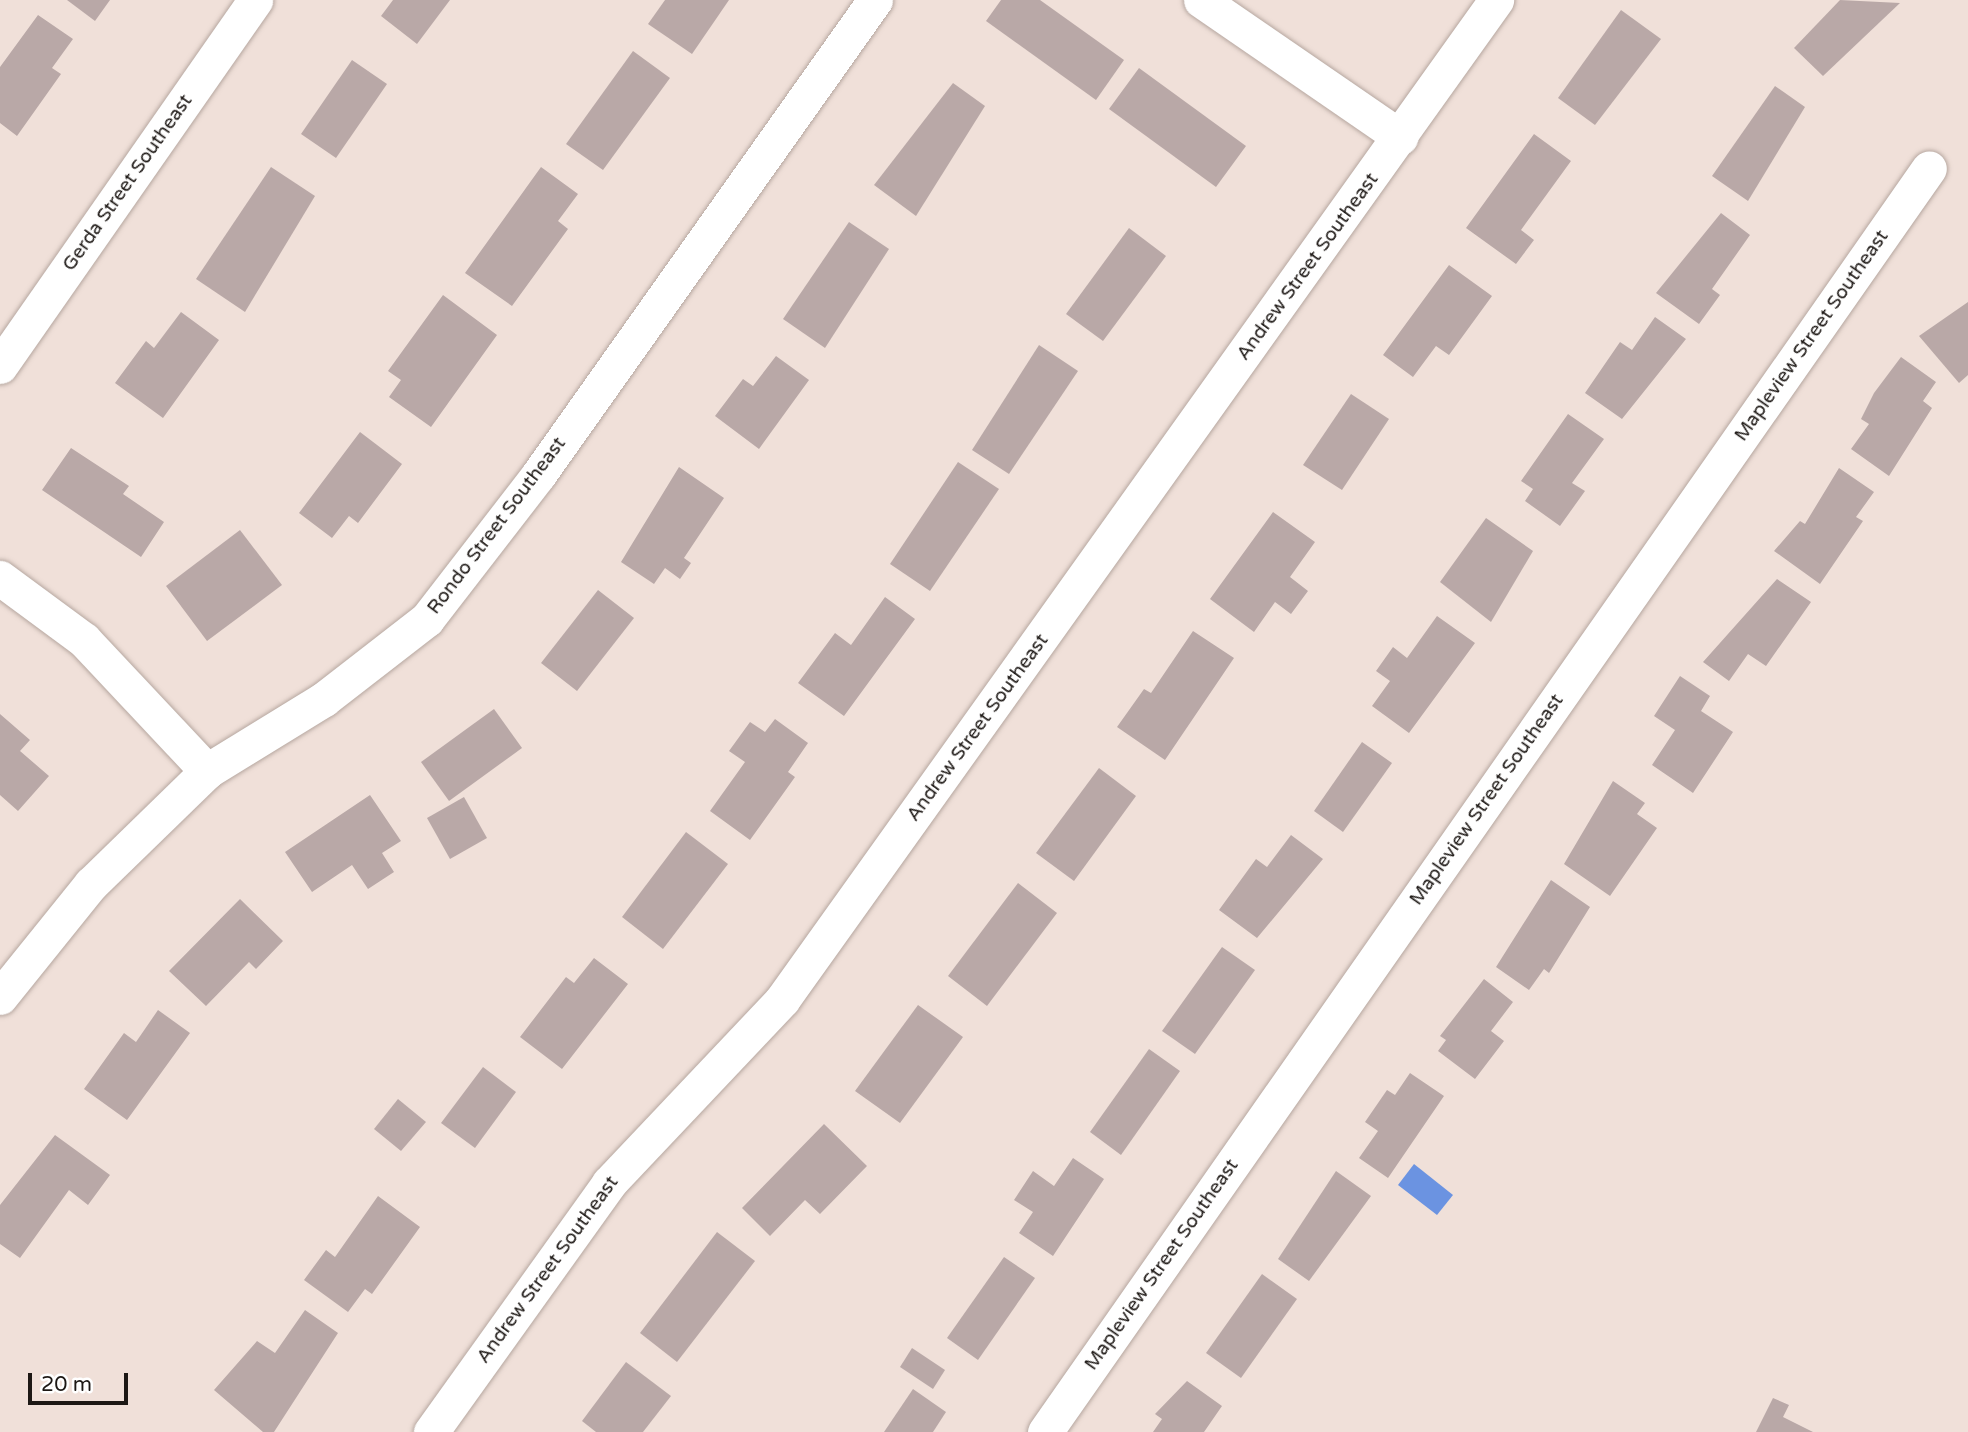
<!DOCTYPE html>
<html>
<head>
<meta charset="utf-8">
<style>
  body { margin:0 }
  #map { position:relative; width:1968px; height:1432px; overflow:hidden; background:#f0e0d9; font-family:"Varela Round",sans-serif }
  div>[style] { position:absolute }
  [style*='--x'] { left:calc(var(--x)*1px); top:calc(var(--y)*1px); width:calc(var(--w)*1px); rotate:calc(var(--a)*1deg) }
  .water>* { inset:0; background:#6b93e1 }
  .building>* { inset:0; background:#b9a8a7 }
  .roads { filter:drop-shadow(0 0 2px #b6a7a0) drop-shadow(0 0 2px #b6a7a0) }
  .minor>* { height:35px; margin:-17.5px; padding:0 17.5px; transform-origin:17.5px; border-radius:17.5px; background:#fff }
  span { translate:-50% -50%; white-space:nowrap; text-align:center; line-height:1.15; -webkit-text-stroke:5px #fff; paint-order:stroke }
  .street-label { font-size:19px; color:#1d1815 }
  .scale { position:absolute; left:28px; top:1373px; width:100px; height:32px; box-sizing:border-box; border:4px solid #1d1815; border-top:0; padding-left:9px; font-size:21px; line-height:24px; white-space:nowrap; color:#1d1815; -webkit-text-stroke:5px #fff; paint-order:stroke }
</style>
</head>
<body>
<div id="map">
  <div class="water">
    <div style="clip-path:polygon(1414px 1164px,1453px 1195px,1437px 1215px,1398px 1185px)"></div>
  </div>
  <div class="building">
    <div style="clip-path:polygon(67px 0,110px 0,95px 21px)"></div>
    <div style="clip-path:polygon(393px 0,450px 0,417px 44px,381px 16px)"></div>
    <div style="clip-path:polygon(665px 0,729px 0,692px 54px,648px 24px)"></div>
    <div style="clip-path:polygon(1001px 0,1040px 0,1124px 60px,1096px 100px,986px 21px)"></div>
    <div style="clip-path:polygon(1840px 0,1900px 3px,1823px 76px,1794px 48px)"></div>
    <div style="clip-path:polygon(1621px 10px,1661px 39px,1595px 125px,1558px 98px)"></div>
    <div style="clip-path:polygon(38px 15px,73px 39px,52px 68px,61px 74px,17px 136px,0 123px,0 67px)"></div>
    <div style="clip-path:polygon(633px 51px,670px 78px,603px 170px,566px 144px)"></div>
    <div style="clip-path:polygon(352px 60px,387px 84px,336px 158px,301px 134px)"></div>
    <div style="clip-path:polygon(1139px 68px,1246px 146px,1216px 187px,1109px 109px)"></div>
    <div style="clip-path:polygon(953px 83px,985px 106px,916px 216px,874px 185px)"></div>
    <div style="clip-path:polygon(1775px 86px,1805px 107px,1748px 201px,1712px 176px)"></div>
    <div style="clip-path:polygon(1534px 134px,1571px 161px,1521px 230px,1534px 240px,1516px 264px,1466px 228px)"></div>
    <div style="clip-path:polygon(271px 167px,315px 196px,245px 312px,196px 279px)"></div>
    <div style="clip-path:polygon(541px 167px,578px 194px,558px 221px,568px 229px,512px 306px,465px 273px)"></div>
    <div style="clip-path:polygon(1721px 213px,1750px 235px,1712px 289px,1720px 295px,1699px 324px,1656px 293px)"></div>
    <div style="clip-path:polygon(849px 222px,889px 249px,825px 348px,783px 319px)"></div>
    <div style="clip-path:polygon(1129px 228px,1166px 256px,1103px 341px,1066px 314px)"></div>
    <div style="clip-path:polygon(1449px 265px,1492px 296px,1449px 355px,1436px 346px,1413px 377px,1383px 355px)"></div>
    <div style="clip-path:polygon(443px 295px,497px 335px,431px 427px,389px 397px,401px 380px,388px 371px)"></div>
    <div style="clip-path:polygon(1968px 302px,1968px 375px,1959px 383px,1919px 336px)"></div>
    <div style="clip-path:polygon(181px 312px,219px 340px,163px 418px,115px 383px,146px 341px,154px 348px)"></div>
    <div style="clip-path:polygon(1655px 317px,1686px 339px,1622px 419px,1585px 393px,1620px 342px,1632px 350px)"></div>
    <div style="clip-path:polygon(1039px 345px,1078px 371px,1009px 474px,972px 450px)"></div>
    <div style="clip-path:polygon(776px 356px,809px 380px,759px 449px,715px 416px,743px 379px,753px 386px)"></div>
    <div style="clip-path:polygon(1901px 357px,1936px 382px,1923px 401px,1932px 408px,1889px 476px,1851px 449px,1869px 424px,1861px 419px,1874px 393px)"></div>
    <div style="clip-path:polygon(1351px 394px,1389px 419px,1342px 490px,1303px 465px)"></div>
    <div style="clip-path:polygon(1568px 414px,1604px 439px,1572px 483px,1585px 491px,1560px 526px,1525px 501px,1533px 489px,1521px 481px)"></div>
    <div style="clip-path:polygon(360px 432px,402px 464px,358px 523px,349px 516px,332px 538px,299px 513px)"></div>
    <div style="clip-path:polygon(71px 448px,129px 486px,123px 494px,164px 522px,141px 557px,42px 490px)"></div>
    <div style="clip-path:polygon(958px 462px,999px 489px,930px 591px,890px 564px)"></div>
    <div style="clip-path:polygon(679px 467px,724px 498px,684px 558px,691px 563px,680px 579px,665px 568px,654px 584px,621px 562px)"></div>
    <div style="clip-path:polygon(1839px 468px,1874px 492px,1856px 517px,1863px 521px,1820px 584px,1774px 551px,1800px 521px,1805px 524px)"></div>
    <div style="clip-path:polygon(1273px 512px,1315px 542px,1290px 577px,1308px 591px,1291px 614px,1275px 602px,1254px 632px,1210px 599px)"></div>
    <div style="clip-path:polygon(1486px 518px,1533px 551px,1491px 622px,1440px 582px)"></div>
    <div style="clip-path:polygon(240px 530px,282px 585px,207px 641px,166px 586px)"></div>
    <div style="clip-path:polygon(1777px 579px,1811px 602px,1766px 666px,1748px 654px,1729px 681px,1703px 662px)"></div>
    <div style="clip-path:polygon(598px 590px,634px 618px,577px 691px,541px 663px)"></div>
    <div style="clip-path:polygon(885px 597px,915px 619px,844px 716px,798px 683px,835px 633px,851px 645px)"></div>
    <div style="clip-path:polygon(1437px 616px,1475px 643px,1409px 733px,1372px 706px,1390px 681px,1376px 671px,1393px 647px,1407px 658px)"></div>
    <div style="clip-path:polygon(1193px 631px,1234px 658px,1165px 760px,1117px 727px,1144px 689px,1151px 693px)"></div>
    <div style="clip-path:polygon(1680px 676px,1710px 696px,1701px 711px,1733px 732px,1693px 793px,1652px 765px,1675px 730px,1654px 716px)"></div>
    <div style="clip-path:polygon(494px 709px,522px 748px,449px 801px,421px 762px)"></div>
    <div style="clip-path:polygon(0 714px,30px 740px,20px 751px,49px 776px,18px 811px,0 795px)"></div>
    <div style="clip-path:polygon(775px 719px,808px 743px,788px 772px,795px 777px,750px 840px,710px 811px,745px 762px,729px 751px,750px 722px,765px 732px)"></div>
    <div style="clip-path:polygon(1362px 742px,1392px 763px,1343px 832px,1314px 811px)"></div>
    <div style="clip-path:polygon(1099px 768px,1136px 796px,1074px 881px,1036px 853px)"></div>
    <div style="clip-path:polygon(1613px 781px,1645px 803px,1637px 814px,1657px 828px,1610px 896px,1564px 864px)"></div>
    <div style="clip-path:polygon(370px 795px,401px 841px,382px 853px,394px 872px,368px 889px,352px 865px,312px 892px,285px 852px)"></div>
    <div style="clip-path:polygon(464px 797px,487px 838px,450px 859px,427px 818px)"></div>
    <div style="clip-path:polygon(686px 832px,728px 864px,663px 949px,622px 917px)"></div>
    <div style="clip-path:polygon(1291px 835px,1323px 859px,1257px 938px,1219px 910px,1256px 859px,1267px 867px)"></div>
    <div style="clip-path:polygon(1551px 880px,1590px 907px,1549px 973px,1544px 969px,1529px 990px,1496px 967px)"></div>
    <div style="clip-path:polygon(1018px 883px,1057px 913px,987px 1006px,948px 976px)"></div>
    <div style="clip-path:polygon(240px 899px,283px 941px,256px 969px,249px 962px,206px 1006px,169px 971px)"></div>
    <div style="clip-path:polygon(1222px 947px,1255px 970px,1195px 1054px,1162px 1031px)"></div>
    <div style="clip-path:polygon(594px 958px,628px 984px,562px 1069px,520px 1037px,566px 977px,574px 983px)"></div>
    <div style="clip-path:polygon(1484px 979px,1513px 1002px,1491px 1031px,1504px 1041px,1475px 1079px,1438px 1051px,1446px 1040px,1440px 1036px)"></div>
    <div style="clip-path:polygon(918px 1005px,963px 1037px,900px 1123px,855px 1091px)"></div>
    <div style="clip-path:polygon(158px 1010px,190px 1033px,127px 1120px,84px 1089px,124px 1033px,136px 1042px)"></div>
    <div style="clip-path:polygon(1149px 1049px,1180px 1071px,1121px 1155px,1090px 1132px)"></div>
    <div style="clip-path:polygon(483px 1067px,516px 1092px,475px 1148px,441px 1123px)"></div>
    <div style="clip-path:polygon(1410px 1073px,1444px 1096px,1388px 1178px,1359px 1158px,1378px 1131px,1365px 1122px,1387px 1090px,1395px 1095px)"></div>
    <div style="clip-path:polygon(398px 1099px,426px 1122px,401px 1151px,374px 1129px)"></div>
    <div style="clip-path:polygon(824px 1124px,867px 1166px,820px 1214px,805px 1200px,770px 1236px,742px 1208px)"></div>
    <div style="clip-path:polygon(55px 1135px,110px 1175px,88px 1205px,69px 1190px,20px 1258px,0 1244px,0 1205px)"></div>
    <div style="clip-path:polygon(1073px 1158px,1104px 1179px,1053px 1256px,1019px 1233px,1033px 1212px,1014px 1200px,1033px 1171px,1054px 1186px)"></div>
    <div style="clip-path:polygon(1336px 1171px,1371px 1196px,1309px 1281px,1278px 1259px)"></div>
    <div style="clip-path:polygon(378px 1196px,420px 1227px,372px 1294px,365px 1289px,348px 1312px,304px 1280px,326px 1250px,335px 1257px)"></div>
    <div style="clip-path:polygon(717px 1232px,755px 1261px,677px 1362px,640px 1333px)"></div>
    <div style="clip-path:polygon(1004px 1257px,1035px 1278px,978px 1360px,947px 1338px)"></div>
    <div style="clip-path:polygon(1262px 1274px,1297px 1299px,1241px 1378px,1206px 1353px)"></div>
    <div style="clip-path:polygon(305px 1310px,338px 1333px,274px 1432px,263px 1432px,214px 1390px,257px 1341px,275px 1353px)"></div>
    <div style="clip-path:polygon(912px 1348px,945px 1370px,933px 1389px,900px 1367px)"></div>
    <div style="clip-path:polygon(626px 1362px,671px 1396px,643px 1432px,596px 1432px,582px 1421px)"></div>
    <div style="clip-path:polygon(1187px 1381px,1222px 1406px,1204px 1432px,1153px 1432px,1162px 1419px,1155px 1414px)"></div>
    <div style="clip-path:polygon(913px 1389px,946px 1412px,933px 1432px,884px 1432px)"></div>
    <div style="clip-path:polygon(1773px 1398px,1789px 1405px,1783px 1417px,1813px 1432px,1756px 1432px)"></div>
  </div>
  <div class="roads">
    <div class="minor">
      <div style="--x:1201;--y:0;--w:242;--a:34.5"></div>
      <div style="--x:0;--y:366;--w:446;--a:-55.1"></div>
      <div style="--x:0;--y:578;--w:104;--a:36.4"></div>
      <div style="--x:84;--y:640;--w:180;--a:46.8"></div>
      <div style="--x:0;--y:997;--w:145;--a:-51.2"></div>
      <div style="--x:91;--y:884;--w:162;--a:-44.2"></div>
      <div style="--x:207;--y:771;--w:137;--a:-31.6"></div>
      <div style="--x:324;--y:699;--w:130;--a:-37.8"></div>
      <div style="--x:427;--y:619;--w:183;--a:-52.3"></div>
      <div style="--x:539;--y:474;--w:581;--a:-54.67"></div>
      <div style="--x:431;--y:1432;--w:306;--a:-54.4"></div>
      <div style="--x:609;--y:1183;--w:252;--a:-46.6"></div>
      <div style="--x:782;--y:1000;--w:1229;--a:-54.47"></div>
      <div style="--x:1045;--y:1432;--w:1542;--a:-55.03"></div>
    </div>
  </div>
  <div class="street-label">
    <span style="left:128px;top:183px;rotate:-55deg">Gerda Street Southeast</span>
    <span style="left:1308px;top:267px;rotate:-54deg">Andrew Street Southeast</span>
    <span style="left:1812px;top:336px;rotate:-55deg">Mapleview Street Southeast</span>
    <span style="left:497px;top:526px;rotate:-53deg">Rondo Street Southeast</span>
    <span style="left:978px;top:728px;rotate:-54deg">Andrew Street Southeast</span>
    <span style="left:1487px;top:800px;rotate:-55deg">Mapleview Street Southeast</span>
    <span style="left:1162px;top:1265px;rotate:-55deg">Mapleview Street Southeast</span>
    <span style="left:548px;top:1270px;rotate:-54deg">Andrew Street Southeast</span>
  </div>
  <div class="scale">20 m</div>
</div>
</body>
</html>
